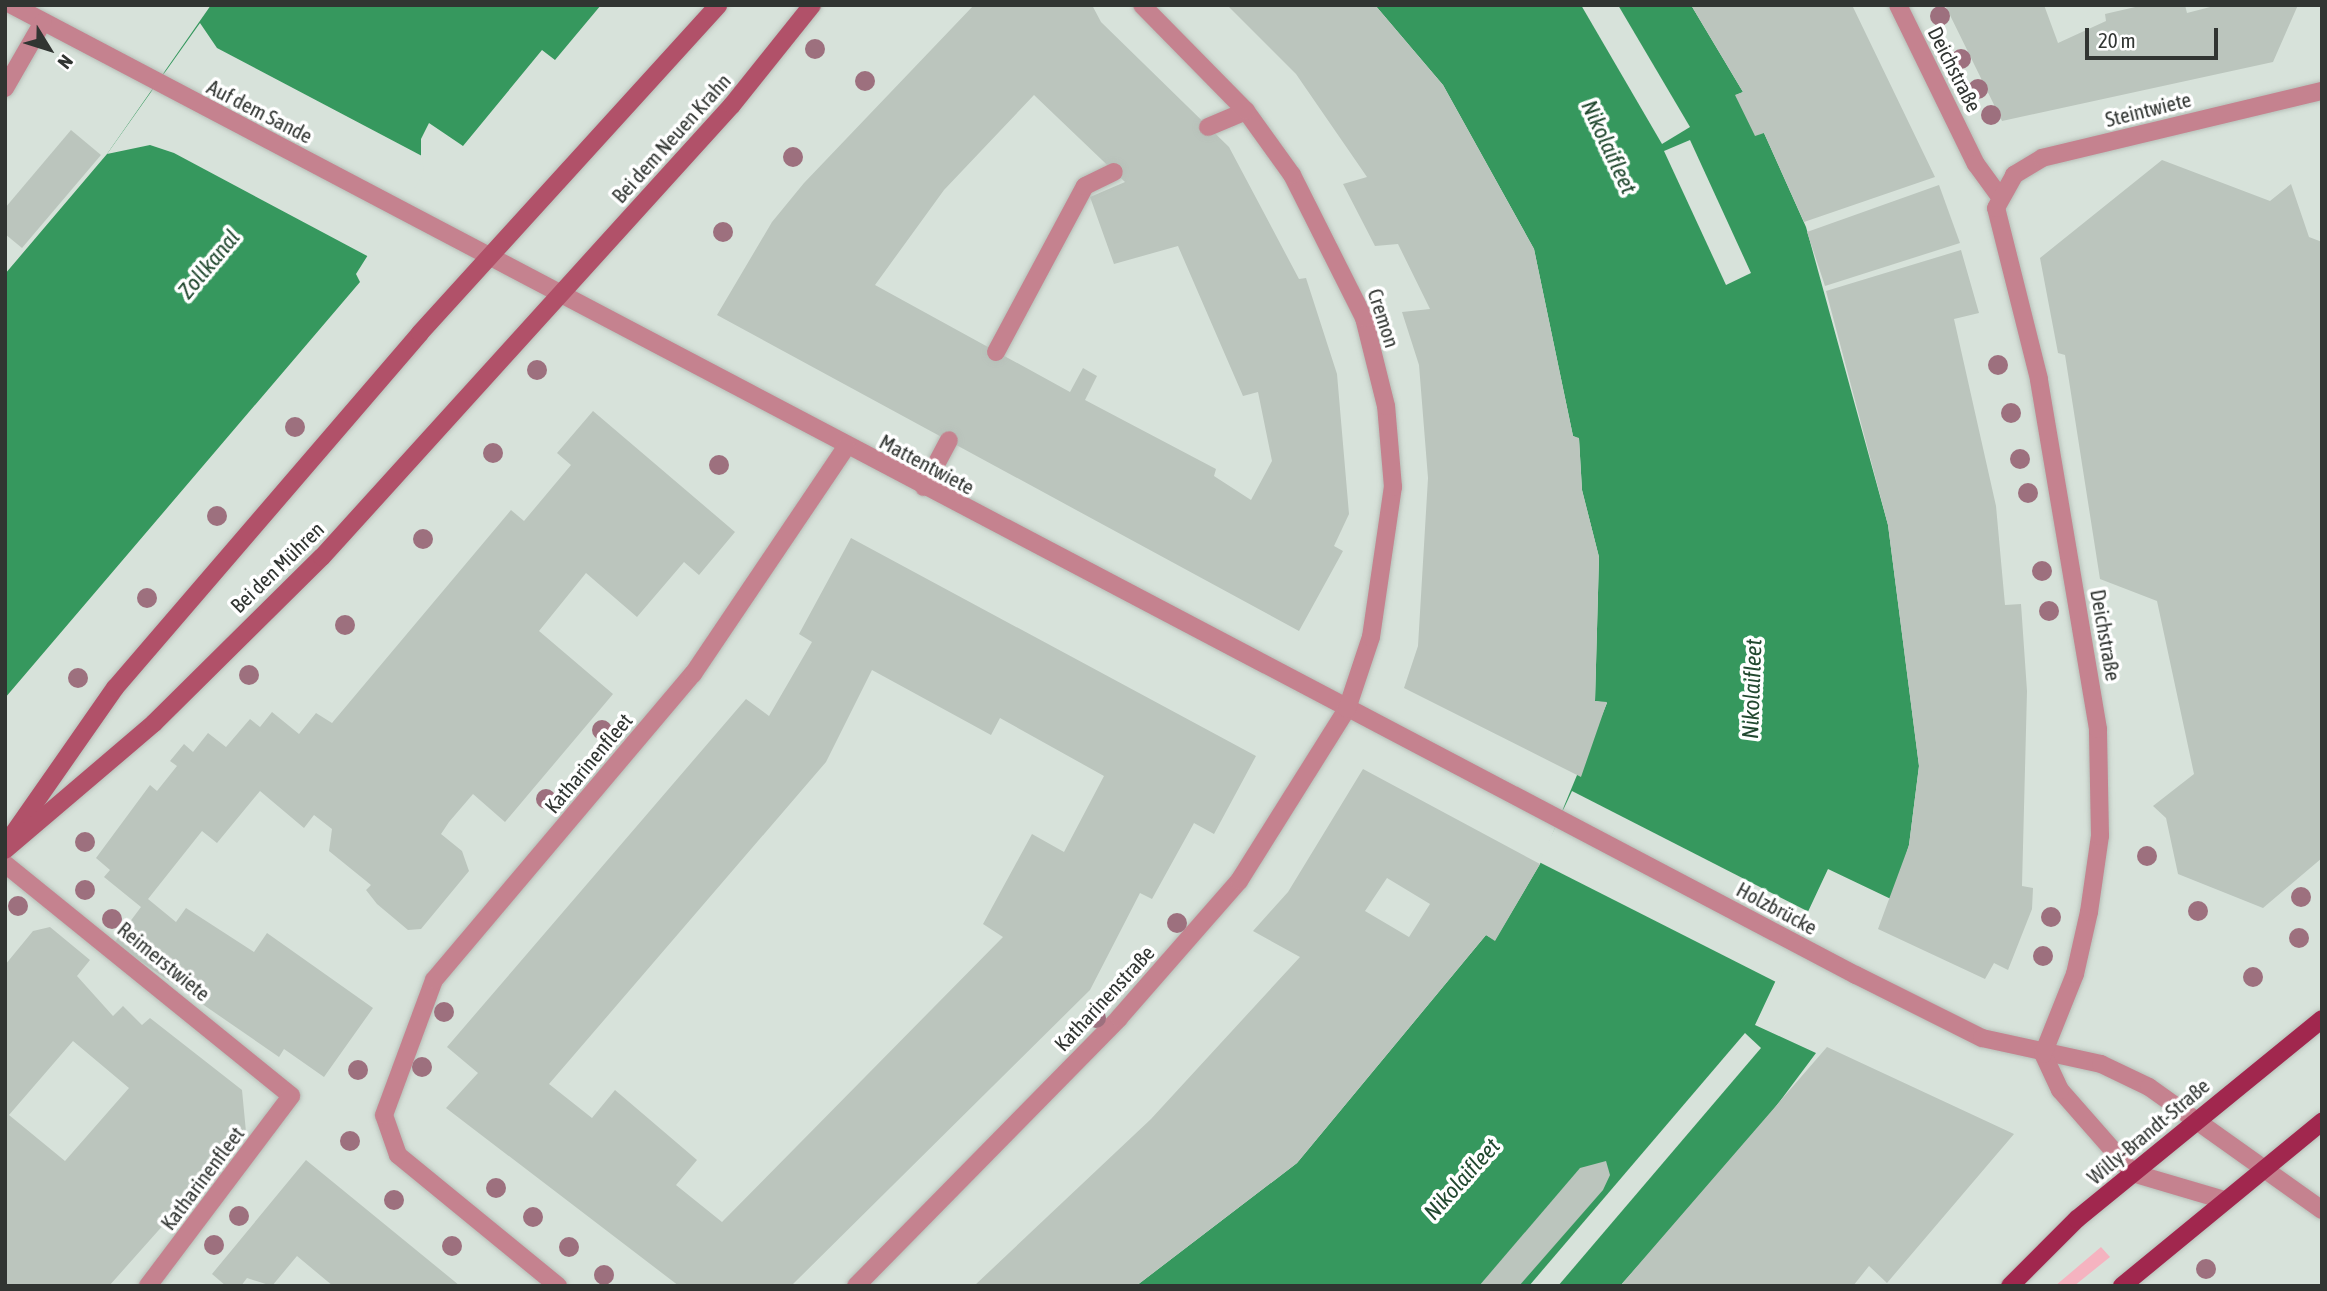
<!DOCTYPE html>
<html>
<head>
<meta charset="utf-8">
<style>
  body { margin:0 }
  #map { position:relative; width:2327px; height:1291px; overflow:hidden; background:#d7e2da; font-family:"Asap Condensed",sans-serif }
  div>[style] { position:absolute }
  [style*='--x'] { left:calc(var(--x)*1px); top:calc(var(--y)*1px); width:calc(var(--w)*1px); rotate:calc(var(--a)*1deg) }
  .green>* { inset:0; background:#f5b3c0 }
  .water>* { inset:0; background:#36985e }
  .pier>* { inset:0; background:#d7e2da }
  .building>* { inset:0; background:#bbc5bd }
  .roads { filter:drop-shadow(0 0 2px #b6bfb8) drop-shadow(0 0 2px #b6bfb8) }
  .service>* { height:18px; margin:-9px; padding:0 9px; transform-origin:9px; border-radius:9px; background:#c5828f }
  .pedestrian>* { height:18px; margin:-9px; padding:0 9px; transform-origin:9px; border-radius:9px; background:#c5828f }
  .minor>* { height:18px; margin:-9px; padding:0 9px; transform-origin:9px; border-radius:9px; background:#c5828f }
  .secondary>* { height:18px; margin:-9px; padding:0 9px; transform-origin:9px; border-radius:9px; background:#b15169 }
  .primary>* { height:18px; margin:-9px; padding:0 9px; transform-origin:9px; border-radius:9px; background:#a1274e }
  .trees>* { width:20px; height:20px; margin:-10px; border-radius:50%; background:#9d707e }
  span { translate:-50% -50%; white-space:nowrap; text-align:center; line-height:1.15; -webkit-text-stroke:7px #fff; paint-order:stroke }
  .street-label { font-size:21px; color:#313532 }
  .water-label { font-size:23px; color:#21482f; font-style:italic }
  .frame { position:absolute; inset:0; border:7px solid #313532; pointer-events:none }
  .north { position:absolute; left:14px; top:14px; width:70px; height:70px; -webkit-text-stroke:5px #fff; paint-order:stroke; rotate:128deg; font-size:19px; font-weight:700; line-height:28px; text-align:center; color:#313532 }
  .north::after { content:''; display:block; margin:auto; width:24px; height:32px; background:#313532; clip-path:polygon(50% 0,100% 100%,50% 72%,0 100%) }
  .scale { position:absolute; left:2085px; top:28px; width:133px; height:32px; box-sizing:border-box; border:4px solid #313532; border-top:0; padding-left:9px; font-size:21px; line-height:24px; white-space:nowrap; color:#313532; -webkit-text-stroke:5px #fff; paint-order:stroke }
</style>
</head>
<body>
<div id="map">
  <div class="green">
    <div style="clip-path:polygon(2101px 1247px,2110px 1257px,2074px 1286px,2055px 1286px)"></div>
  </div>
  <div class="water">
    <div style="clip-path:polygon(211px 5px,601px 5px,555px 60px,542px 50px,463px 146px,429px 123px,421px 139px,421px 171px,356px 274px,360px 282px,5px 698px,5px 274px,107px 154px)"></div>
    <div style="clip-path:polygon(1375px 5px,1691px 5px,1743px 92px,1736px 95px,1764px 133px,1806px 227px,1888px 525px,1919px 766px,1909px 845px,1893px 900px,1828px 869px,1755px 1025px,1816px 1053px,1744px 1149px,1620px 1286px,1136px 1286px,1297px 1163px,1486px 935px,1495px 940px,1540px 864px,1607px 703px,1595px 701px,1599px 557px,1582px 490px,1579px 439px,1573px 436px,1534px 249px,1443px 85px)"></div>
  </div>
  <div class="pier">
    <div style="clip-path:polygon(1581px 5px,1618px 5px,1690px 127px,1662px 144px)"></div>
    <div style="clip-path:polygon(200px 23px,217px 48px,422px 156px,424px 173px,371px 258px,174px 153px,150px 145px,107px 154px)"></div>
    <div style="clip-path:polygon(1690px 140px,1751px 273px,1726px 285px,1664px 151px)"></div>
    <div style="clip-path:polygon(1572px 791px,1811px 913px,1778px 983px,1539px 862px)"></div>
    <div style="clip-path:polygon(1745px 1033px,1761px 1048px,1558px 1286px,1529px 1286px)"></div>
  </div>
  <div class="building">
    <div style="clip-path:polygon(evenodd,974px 5px,1092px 5px,1101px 22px,1229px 147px,1299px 279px,1306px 278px,1337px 374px,1349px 514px,1334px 546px,1343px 551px,1299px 631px,717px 315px,772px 222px,804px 183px,974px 5px,1034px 95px,1125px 182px,1090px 197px,1114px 264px,1178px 246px,1243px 396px,1258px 392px,1272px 461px,1251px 500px,1214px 476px,1216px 469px,1085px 400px,1097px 376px,1083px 368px,1070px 392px,875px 285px,944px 190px,1034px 95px)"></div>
    <div style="clip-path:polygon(1227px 5px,1375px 5px,1443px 85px,1534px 249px,1573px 436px,1579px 438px,1582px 490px,1599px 557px,1595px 701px,1607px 702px,1581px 777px,1404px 688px,1418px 646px,1428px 478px,1419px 365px,1402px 312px,1430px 309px,1398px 244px,1375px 246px,1343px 184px,1367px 177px,1296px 74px)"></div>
    <div style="clip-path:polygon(1691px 5px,1852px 5px,1935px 177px,1804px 222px,1764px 133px,1755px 136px,1735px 95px,1743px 92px)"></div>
    <div style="clip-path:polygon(1945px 5px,2044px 5px,2058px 43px,2106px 21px,2105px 14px,2144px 5px,2185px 5px,2187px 13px,2218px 5px,2298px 5px,2273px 62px,2002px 121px)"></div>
    <div style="clip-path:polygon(71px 130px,101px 155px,22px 248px,5px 234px,5px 208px)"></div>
    <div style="clip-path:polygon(2162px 160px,2270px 201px,2291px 184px,2309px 237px,2322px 242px,2322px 858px,2263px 908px,2178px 874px,2166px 818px,2153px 806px,2194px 774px,2157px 601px,2100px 579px,2065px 355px,2058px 353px,2040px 258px)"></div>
    <div style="clip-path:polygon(1939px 185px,1960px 243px,1825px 286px,1807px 232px)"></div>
    <div style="clip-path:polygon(1961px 250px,1979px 313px,1954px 319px,1996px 506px,2005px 605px,2021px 604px,2027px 691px,2022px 886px,2033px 888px,2032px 909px,2008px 970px,1994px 963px,1985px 979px,1878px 929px,1909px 845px,1919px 766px,1888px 525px,1826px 291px)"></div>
    <div style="clip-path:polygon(593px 411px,735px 532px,699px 575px,684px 562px,637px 617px,586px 573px,539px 631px,613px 694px,505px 822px,473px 794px,449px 822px,441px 834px,462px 851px,469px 871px,421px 929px,408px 930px,377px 904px,366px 890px,371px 885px,329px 851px,332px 829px,314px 815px,304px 828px,260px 791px,217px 843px,202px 831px,148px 899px,176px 922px,186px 908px,254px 952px,267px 933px,373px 1008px,324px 1077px,284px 1049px,279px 1057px,114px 943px,141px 907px,104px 877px,110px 870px,96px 858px,150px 785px,157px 791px,177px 766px,170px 761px,184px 744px,193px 752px,208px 733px,226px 747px,250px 719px,260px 727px,272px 712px,299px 734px,316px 713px,332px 723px,511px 510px,524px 521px,571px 465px,557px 453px)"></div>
    <div style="clip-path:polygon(evenodd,851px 538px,1256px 756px,1214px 834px,1194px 823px,1152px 899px,1140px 893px,1090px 990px,791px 1286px,679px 1286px,446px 1108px,478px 1073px,447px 1047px,746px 699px,769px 716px,812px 642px,799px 634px,851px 538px,872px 670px,991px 735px,1000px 718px,1104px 776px,1064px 852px,1032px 834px,983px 924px,1003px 937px,722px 1222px,676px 1185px,697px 1160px,615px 1090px,592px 1118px,549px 1084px,826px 762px,872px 670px)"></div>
    <div style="clip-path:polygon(evenodd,1363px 769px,1540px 864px,1495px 941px,1486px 935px,1297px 1163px,1136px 1286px,974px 1286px,1151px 1119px,1300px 957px,1253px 931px,1288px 892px,1363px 769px,1387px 878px,1430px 904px,1409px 937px,1365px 911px,1387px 878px)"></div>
    <div style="clip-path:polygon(evenodd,50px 927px,90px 960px,77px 976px,113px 1016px,123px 1006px,142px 1025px,150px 1018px,242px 1090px,246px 1132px,109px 1286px,5px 1286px,5px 965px,33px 931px,50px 927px,73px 1041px,129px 1088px,65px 1161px,9px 1115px,73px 1041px)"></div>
    <div style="clip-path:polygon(1827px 1047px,2014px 1134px,1887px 1283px,1869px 1266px,1853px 1286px,1620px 1286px)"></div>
    <div style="clip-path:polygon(306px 1160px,454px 1281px,460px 1286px,333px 1286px,297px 1256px,272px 1286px,247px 1278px,241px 1286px,226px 1286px,212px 1274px)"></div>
    <div style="clip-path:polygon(1606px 1161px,1610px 1175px,1603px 1190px,1519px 1286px,1479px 1286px,1580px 1168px)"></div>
  </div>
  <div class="roads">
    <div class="service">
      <div style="--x:1208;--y:127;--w:41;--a:-22.8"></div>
      <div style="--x:996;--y:352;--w:188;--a:-61.8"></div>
      <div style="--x:1085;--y:186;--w:32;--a:-26"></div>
      <div style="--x:924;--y:487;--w:53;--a:-62"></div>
    </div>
    <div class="pedestrian">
      <div style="--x:1898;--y:5;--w:177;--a:63.9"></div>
      <div style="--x:1976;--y:164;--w:39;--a:54"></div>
      <div style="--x:5;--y:864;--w:368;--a:39"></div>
      <div style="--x:291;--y:1096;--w:238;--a:127"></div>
    </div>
    <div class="minor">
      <div style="--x:12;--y:5;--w:2084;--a:27.75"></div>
      <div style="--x:1856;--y:975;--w:141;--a:26.6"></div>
      <div style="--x:1982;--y:1038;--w:122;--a:12.3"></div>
      <div style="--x:2101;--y:1064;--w:53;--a:25.6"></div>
      <div style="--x:2149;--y:1087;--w:212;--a:35.4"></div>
      <div style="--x:5;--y:88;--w:76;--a:-60.1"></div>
      <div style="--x:2224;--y:1200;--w:95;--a:-163.5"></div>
      <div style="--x:2133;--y:1173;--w:111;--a:-131.3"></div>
      <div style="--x:2060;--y:1090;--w:40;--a:-115"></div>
      <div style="--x:2043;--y:1054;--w:86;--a:-68.2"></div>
      <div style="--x:2075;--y:974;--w:64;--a:-77.3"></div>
      <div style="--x:2089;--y:912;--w:77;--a:-81.8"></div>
      <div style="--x:2100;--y:836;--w:107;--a:-91.1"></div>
      <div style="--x:2098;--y:729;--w:355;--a:-99.6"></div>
      <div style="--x:2039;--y:379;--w:176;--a:-104.1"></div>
      <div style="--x:1996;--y:208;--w:38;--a:-61"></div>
      <div style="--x:2014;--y:175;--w:33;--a:-31"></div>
      <div style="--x:2042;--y:158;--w:288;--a:-13.5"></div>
      <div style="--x:558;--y:1286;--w:207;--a:-140.7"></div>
      <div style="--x:398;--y:1155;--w:42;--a:-109.3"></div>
      <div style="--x:384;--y:1115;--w:144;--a:-69.7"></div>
      <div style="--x:434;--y:980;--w:401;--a:-49.8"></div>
      <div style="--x:693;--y:674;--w:274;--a:-56"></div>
      <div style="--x:856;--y:1286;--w:375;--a:-45.5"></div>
      <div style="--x:1119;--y:1018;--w:182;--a:-48.8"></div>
      <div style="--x:1239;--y:881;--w:203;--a:-57.9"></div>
      <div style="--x:1347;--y:709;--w:76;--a:-71.6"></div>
      <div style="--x:1371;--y:637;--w:152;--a:-81.7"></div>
      <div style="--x:1393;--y:487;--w:81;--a:-94.9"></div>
      <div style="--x:1386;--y:406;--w:91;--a:-104"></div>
      <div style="--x:1364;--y:318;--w:160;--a:-116.7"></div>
      <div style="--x:1292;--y:175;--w:79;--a:-125.7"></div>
      <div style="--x:1246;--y:111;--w:148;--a:-134.5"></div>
    </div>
    <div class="secondary">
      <div style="--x:11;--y:837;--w:182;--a:-55.1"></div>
      <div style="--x:115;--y:688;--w:468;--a:-49.3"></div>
      <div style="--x:420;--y:333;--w:443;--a:-47.7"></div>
      <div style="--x:5;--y:850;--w:196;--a:-40.4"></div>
      <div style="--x:154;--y:723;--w:236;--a:-44.7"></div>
      <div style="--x:322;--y:557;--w:610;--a:-47.79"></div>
      <div style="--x:732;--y:105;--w:128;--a:-51.3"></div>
    </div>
    <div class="primary">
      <div style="--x:2010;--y:1286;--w:95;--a:-45"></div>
      <div style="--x:2077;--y:1219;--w:316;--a:-39.2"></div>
      <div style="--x:2122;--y:1286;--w:259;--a:-39.4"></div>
    </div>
  </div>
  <div class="trees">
    <div style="left:1940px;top:16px"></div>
    <div style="left:815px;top:49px"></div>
    <div style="left:1961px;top:59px"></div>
    <div style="left:865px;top:81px"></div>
    <div style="left:1978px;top:89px"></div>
    <div style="left:1991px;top:115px"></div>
    <div style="left:793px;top:157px"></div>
    <div style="left:723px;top:232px"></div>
    <div style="left:1998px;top:365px"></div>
    <div style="left:537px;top:370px"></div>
    <div style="left:2011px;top:413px"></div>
    <div style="left:295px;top:427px"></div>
    <div style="left:493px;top:453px"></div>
    <div style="left:2020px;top:459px"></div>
    <div style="left:719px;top:465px"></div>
    <div style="left:2028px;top:493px"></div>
    <div style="left:217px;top:516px"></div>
    <div style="left:423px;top:539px"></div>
    <div style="left:2042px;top:571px"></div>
    <div style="left:147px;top:598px"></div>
    <div style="left:2049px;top:611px"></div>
    <div style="left:345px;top:625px"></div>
    <div style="left:249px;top:675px"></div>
    <div style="left:78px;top:678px"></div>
    <div style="left:602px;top:730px"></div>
    <div style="left:546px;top:799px"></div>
    <div style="left:85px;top:842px"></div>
    <div style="left:2147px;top:856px"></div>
    <div style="left:85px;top:890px"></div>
    <div style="left:2301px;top:897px"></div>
    <div style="left:18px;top:906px"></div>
    <div style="left:2198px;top:911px"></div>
    <div style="left:2051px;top:917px"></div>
    <div style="left:112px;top:919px"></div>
    <div style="left:1177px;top:923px"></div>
    <div style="left:2299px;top:938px"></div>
    <div style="left:2043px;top:956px"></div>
    <div style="left:2253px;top:977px"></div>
    <div style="left:444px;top:1012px"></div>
    <div style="left:1096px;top:1018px"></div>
    <div style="left:422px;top:1067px"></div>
    <div style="left:358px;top:1070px"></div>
    <div style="left:350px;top:1141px"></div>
    <div style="left:496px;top:1188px"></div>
    <div style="left:394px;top:1200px"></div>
    <div style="left:239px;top:1216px"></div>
    <div style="left:533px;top:1217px"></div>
    <div style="left:214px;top:1245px"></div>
    <div style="left:452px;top:1246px"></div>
    <div style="left:569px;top:1247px"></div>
    <div style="left:2206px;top:1269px"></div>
    <div style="left:604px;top:1275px"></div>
  </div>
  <div class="street-label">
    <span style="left:1955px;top:69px;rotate:63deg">Deichstraße</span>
    <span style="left:2148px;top:109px;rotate:-14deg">Steintwiete</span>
    <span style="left:260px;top:111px;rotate:27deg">Auf dem Sande</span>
    <span style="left:671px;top:138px;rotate:-48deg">Bei dem Neuen Krahn</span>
    <span style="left:1384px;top:318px;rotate:72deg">Cremon</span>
    <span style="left:927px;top:464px;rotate:28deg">Mattentwiete</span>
    <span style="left:277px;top:567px;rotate:-44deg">Bei den Mühren</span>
    <span style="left:2106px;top:635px;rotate:80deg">Deichstraße</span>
    <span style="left:588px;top:763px;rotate:-50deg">Katharinenfleet</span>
    <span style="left:1777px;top:908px;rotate:28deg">Holzbrücke</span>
    <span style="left:164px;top:961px;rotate:39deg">Reimerstwiete</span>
    <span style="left:1104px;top:998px;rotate:-47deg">Katharinenstraße</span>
    <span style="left:2148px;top:1131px;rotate:-40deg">Willy-Brandt-Straße</span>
    <span style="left:202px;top:1178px;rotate:-53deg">Katharinenfleet</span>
  </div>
  <div class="water-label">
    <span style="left:1609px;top:147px;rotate:65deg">Nikolaifleet</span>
    <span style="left:209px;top:264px;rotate:-50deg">Zollkanal</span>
    <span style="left:1752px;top:689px;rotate:-88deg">Nikolaifleet</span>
    <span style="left:1462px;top:1179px;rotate:-48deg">Nikolaifleet</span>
  </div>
  <div class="frame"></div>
  <div class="north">N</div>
  <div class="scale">20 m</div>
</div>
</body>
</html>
